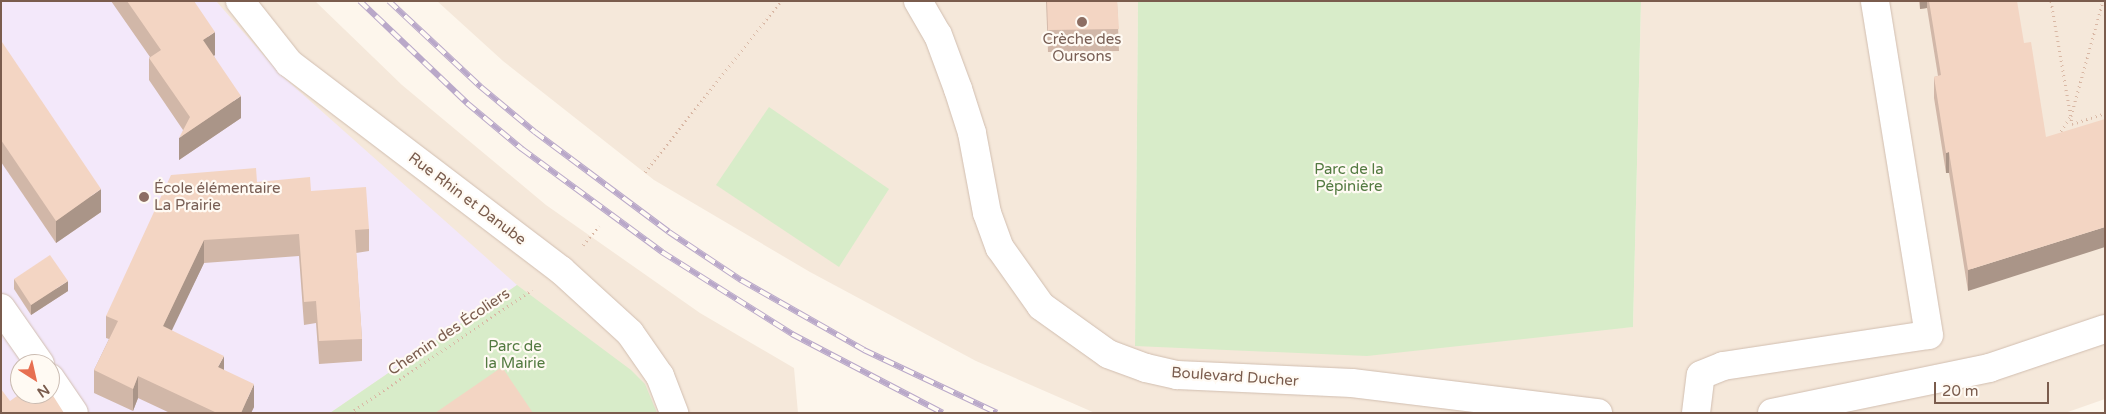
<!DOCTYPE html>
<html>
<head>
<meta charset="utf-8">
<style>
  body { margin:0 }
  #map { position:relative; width:2106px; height:414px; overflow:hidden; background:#fdf6ec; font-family:"Varela Round",sans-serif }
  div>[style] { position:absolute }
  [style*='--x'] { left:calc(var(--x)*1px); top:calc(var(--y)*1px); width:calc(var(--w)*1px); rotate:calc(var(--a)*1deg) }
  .residential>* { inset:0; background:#f5e8da }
  .education>* { inset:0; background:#f3e8fa }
  .green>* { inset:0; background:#d8ecc9 }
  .path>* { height:3px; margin-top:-1.5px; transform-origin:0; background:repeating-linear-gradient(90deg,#d9b8a5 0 1px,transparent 0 5px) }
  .roads { filter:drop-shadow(0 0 1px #d1beb0) drop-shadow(0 0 1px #d1beb0) }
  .minor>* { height:28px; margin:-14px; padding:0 14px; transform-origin:14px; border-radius:14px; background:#fff }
  .rail>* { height:5.5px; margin-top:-2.75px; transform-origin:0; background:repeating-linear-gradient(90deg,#fffaf3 0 11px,#b9a8c9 0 22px); box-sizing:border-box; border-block:1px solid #b9a8c9 }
  .wall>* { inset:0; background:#d1b7a8 }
  .shaded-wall>* { inset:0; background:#aa9588 }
  .building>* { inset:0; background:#f3d5c3 }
  .dots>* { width:14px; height:14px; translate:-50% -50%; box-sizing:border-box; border:2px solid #fffaf3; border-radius:50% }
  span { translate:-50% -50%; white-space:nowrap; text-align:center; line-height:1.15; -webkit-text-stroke:4.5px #fffaf3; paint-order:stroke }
  .education-label { font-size:15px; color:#785e54 }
  .left { translate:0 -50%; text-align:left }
  .park-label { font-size:15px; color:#537a41 }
  .street-label { font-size:15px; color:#7a5c4d }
  .frame { position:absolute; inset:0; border:2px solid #7a5c4d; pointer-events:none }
  .north { position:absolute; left:10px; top:354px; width:50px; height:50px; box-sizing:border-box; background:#fffaf3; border:1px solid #cabbb1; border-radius:50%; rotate:145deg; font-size:14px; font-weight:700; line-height:20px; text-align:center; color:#7a5c4d }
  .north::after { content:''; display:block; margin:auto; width:18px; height:22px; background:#e76f51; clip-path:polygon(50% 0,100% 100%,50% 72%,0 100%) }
  .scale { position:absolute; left:1934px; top:382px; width:115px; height:22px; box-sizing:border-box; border:2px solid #7a5c4d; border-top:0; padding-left:6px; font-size:15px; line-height:18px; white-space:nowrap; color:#7a5c4d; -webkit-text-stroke:4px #fffaf3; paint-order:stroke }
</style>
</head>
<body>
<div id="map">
  <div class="residential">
    <div style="clip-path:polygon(evenodd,1px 1px,315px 1px,402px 85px,546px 205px,700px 313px,794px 368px,798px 413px,1px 413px,1px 1px,20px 364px,50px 364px,50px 394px,20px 394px,20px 364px)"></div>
    <div style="clip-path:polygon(437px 1px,1138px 1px,1135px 345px,1633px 327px,1641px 1px,2105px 1px,2105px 399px,2065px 413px,1095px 413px,976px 361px,810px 272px,654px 180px,503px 61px)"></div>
  </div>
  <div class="education">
    <div style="clip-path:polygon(evenodd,1px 1px,216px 1px,281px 75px,517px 285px,330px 413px,1px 413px,1px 1px,20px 364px,50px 364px,50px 394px,20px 394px,20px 364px)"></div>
  </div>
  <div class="green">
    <div style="clip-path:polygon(1138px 1px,1641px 1px,1633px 327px,1367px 356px,1135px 346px)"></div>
    <div style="clip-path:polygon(769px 107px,889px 189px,839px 267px,716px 185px)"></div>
    <div style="clip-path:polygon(517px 285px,631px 370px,645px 384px,657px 413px,330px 413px)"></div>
  </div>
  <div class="path">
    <div style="--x:2051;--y:1;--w:125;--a:80.3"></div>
    <div style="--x:2072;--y:124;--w:35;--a:-18"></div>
    <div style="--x:2058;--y:135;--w:23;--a:-56"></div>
    <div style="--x:2071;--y:116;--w:119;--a:-74.5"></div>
    <div style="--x:645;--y:172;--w:218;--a:-51.5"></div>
    <div style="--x:583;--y:245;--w:25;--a:-50"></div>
    <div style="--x:350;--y:413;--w:220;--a:-34.1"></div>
  </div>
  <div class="roads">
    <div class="minor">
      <div style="--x:240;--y:1;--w:79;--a:51.7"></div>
      <div style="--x:289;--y:63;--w:342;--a:37.3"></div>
      <div style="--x:561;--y:270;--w:93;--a:42.4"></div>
      <div style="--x:630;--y:333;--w:52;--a:55.1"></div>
      <div style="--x:660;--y:376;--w:40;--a:69"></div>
      <div style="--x:918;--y:1;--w:39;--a:60"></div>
      <div style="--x:938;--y:35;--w:58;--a:69.7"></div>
      <div style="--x:958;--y:89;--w:46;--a:72.3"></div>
      <div style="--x:972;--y:133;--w:81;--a:79.4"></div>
      <div style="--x:987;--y:213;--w:37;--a:70"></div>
      <div style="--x:1000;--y:248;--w:71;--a:54.7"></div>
      <div style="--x:1041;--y:306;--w:82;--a:35.6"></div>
      <div style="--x:1108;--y:354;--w:40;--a:20.2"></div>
      <div style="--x:1146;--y:368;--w:32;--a:13"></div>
      <div style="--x:1177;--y:375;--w:175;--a:2.6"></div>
      <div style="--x:1352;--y:383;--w:248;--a:7"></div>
      <div style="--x:1;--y:308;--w:68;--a:55.1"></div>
      <div style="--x:50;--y:378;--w:42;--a:55.6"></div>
      <div style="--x:1696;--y:413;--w:38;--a:-83"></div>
      <div style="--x:1701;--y:375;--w:24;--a:-22"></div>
      <div style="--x:1723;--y:366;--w:208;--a:-8.6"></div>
      <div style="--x:1929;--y:335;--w:338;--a:-99.2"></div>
      <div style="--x:1772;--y:413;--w:222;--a:-11.7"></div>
      <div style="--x:1989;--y:368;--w:122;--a:-18.6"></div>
    </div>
  </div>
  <div class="rail">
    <div style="--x:360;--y:1;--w:148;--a:43.6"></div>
    <div style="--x:467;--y:103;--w:72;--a:39.9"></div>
    <div style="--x:522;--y:149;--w:174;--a:36.3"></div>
    <div style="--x:662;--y:252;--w:154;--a:32.2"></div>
    <div style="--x:792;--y:334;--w:170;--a:27.6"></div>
    <div style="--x:389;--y:1;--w:126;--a:43.1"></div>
    <div style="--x:481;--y:87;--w:70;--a:39.8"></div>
    <div style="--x:535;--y:132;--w:167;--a:36.7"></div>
    <div style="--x:669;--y:232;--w:87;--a:33.7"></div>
    <div style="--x:741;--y:280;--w:142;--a:29.6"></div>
    <div style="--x:864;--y:350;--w:147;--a:25.3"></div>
  </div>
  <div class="wall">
    <div style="clip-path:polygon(111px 1px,194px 1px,215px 55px,214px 56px,241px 118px,179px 160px,183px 130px,149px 80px,149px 58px,150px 57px)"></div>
    <div style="clip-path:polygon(1046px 1px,1117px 1px,1119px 51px,1048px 52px)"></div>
    <div style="clip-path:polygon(1919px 1px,2021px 1px,2017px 2px,1968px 291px,1949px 173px,1946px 173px,1934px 98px,1934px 77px,1938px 76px,1927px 8px,1920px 9px)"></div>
    <div style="clip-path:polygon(1px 42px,101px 212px,56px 243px,1px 162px)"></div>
    <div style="clip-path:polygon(257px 182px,311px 191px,369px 229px,369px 251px,356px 253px,362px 339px,362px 361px,319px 364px,316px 323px,304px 325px,299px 256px,204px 263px,171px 330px,224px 370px,254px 407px,251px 413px,170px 413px,138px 398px,133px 411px,94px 393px,94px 370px,109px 339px,106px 338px,106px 316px)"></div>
    <div style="clip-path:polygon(14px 279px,68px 291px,31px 315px,14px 289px)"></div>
  </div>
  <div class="shaded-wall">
    <div style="clip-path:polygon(1920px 1px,1927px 1px,1927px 8px,1920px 9px)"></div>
    <div style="clip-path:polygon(215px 32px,215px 55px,203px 62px,203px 40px)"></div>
    <div style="clip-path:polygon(241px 96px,241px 118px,179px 160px,179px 138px)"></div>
    <div style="clip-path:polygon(1949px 152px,1949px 173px,1946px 173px,1946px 153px)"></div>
    <div style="clip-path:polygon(101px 189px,101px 212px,56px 243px,56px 221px)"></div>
    <div style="clip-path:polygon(2105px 227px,2105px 247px,1968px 291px,1968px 270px)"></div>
    <div style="clip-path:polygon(204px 240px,204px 263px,163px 349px,163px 326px)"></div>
    <div style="clip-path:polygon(68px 281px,68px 291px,31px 315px,31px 305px)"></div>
    <div style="clip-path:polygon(224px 356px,224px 378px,218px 367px)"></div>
    <div style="clip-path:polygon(138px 376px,138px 398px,133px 411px,133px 389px)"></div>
    <div style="clip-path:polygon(254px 384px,254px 407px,251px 413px,241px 413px)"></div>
  </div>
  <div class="building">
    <div style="clip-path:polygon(127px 1px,194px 1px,215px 32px,203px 40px,241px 96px,179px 138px,190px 117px,149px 58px,161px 50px)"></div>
    <div style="clip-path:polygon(1047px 1px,1117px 1px,1119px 29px,1048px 30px)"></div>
    <div style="clip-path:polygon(1929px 1px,2017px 1px,2024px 43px,2031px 42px,2046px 137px,2105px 119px,2105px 227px,1968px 270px,1949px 152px,1946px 153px,1934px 77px,1941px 75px)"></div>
    <div style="clip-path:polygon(1px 42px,2px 42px,101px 189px,56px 221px,1px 140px)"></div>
    <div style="clip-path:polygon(256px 168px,257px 182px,310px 177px,311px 191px,366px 187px,369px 229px,355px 230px,362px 339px,319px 341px,316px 301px,304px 302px,299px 234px,204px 240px,163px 326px,224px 356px,218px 367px,254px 384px,241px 413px,217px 413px,138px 376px,133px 389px,94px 370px,118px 321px,106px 316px,171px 175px)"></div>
    <div style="clip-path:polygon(50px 255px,68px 281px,31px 305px,14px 279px)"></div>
    <div style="clip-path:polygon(502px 367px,533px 413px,435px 413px)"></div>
    <div style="clip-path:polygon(1px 389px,10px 401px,20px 394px,50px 394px,50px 391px,64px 413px,1px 413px)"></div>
  </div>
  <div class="dots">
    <div style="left:1082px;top:22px;background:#8d6e63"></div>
    <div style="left:144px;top:197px;background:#8d6e63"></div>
  </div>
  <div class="education-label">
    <span style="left:1082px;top:48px">Crèche des<br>Oursons</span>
    <span class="left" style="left:154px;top:197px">École élémentaire<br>La Prairie</span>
  </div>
  <div class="park-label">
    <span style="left:1349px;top:178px">Parc de la<br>Pépinière</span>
    <span style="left:515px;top:355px">Parc de<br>la Mairie</span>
  </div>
  <div class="street-label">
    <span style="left:467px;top:199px;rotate:37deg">Rue Rhin et Danube</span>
    <span style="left:449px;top:332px;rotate:-34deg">Chemin des Écoliers</span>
    <span style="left:1235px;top:377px;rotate:4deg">Boulevard Ducher</span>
  </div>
  <div class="frame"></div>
  <div class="north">N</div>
  <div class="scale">20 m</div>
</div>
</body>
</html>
